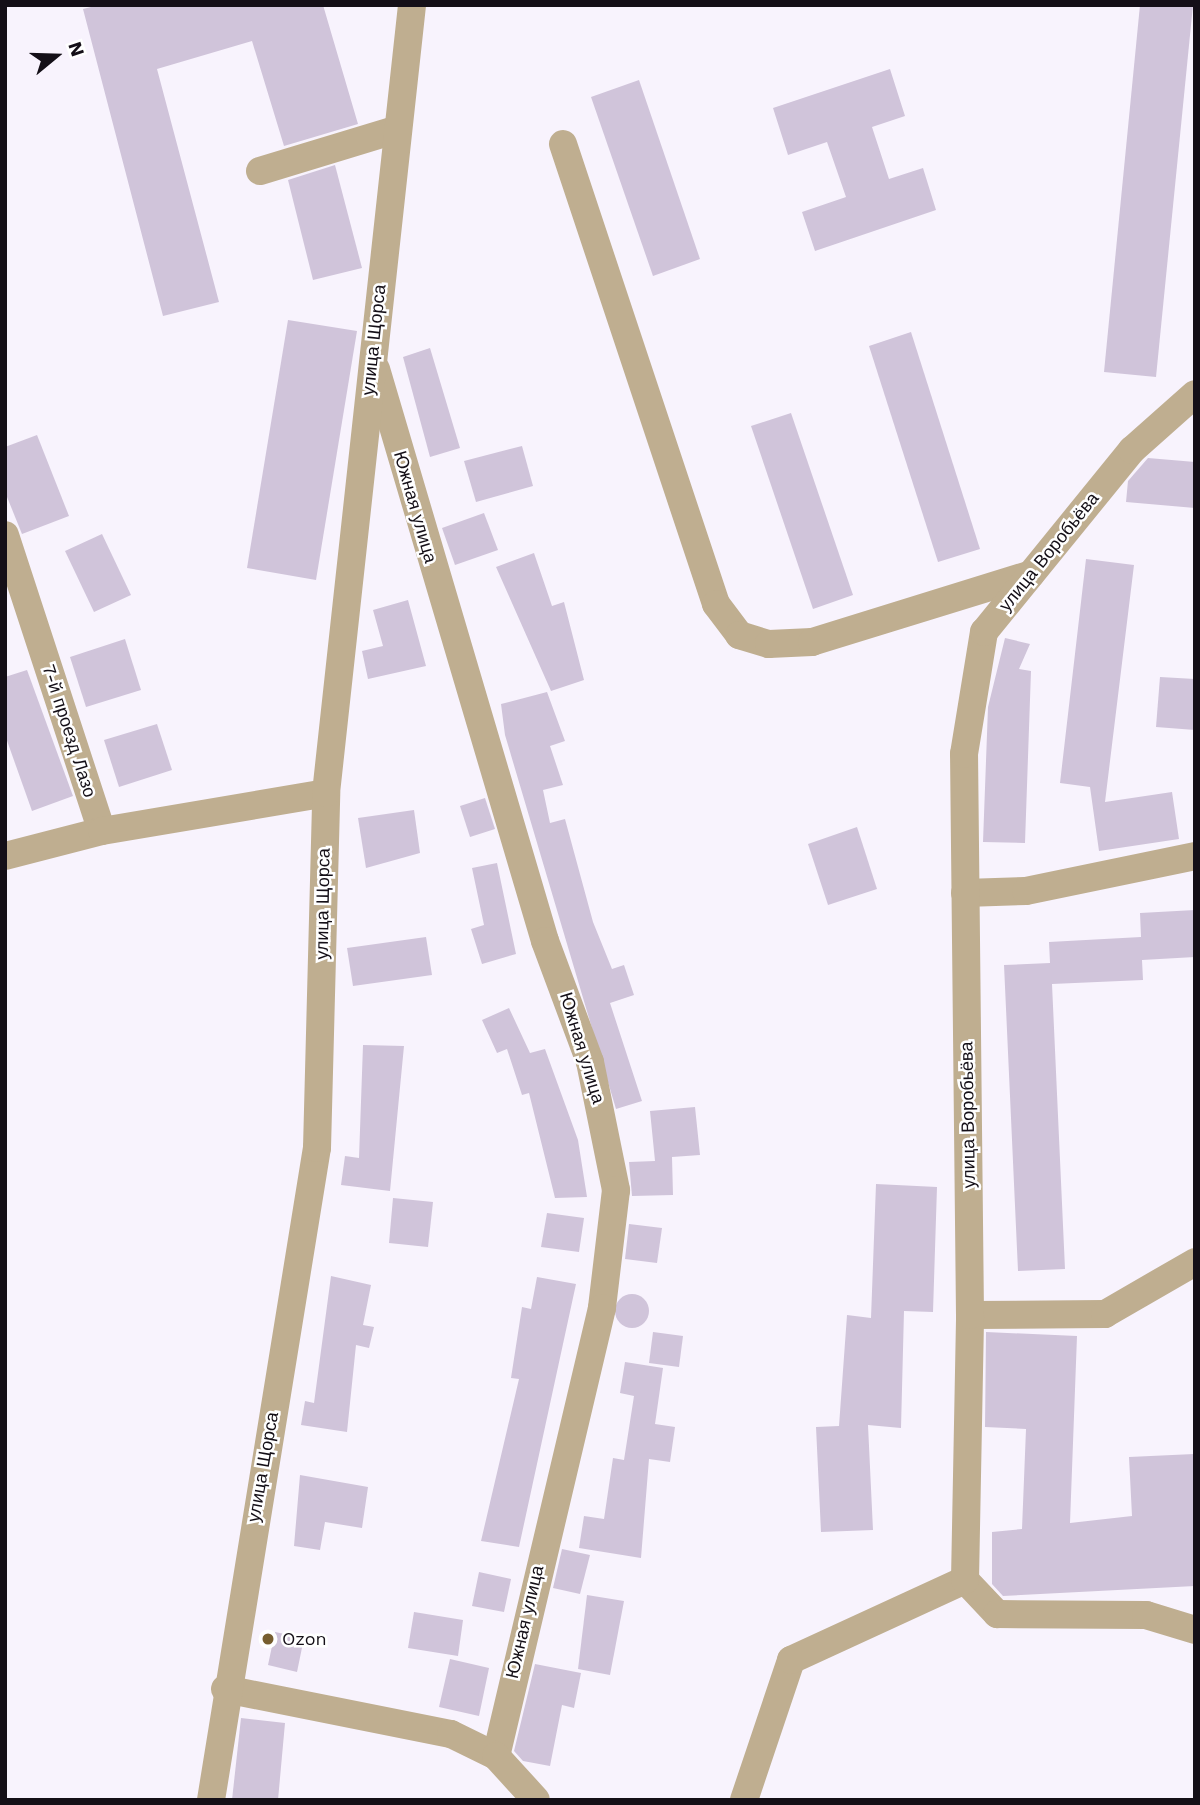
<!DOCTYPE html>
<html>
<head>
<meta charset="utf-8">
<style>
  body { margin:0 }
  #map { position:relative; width:1200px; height:1805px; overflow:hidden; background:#f8f3fd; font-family:"Work Sans",sans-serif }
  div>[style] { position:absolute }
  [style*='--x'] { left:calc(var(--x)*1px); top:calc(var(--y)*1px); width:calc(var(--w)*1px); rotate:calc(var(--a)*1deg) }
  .building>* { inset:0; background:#d0c4da }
  .round { border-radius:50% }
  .minor>* { height:28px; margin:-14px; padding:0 14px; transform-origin:14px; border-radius:14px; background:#bfae90 }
  .dots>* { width:19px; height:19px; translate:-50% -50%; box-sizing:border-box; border:4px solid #fff; border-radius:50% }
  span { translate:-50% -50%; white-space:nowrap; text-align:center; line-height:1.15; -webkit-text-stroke:5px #fff; paint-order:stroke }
  .street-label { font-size:18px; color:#140f17 }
  .poi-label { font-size:18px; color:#140f17 }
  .left { translate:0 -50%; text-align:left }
  .frame { position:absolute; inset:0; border:7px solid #140f17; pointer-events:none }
  .north { position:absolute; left:21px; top:21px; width:70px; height:70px; -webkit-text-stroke:5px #fff; paint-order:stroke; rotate:71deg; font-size:19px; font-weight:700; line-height:28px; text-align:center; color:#140f17 }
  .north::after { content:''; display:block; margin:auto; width:24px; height:32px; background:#140f17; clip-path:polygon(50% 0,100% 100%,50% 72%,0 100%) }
</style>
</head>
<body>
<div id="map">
  <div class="building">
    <div style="clip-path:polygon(99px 5px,323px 5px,358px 124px,284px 146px,252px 41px,157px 69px,219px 302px,163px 316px,83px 9px)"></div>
    <div style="clip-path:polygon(1140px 5px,1193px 5px,1156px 377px,1104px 372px)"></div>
    <div style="clip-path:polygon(890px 69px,905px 116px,872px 127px,889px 179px,923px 168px,936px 210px,815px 251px,802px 212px,846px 197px,827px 142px,788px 155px,773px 108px)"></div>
    <div style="clip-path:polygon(639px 80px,700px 259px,653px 276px,591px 97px)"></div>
    <div style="clip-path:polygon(335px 165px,362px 268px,313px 280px,288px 180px)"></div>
    <div style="clip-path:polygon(288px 320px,357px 331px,316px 580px,247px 568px)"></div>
    <div style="clip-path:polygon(911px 332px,980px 549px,938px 562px,869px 346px)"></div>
    <div style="clip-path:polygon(430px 348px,460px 448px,430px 457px,403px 357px)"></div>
    <div style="clip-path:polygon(791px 413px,853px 595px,813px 609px,751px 426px)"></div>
    <div style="clip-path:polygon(37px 435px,69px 516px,22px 534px,5px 492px,5px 447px)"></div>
    <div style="clip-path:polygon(522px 446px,533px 486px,476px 502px,464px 461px)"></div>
    <div style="clip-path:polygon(1148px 458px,1195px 462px,1195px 508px,1126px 502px,1128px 481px)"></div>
    <div style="clip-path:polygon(484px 513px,498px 550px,455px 565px,442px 528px)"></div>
    <div style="clip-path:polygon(102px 534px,131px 595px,94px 612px,65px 551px)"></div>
    <div style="clip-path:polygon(534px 553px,552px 606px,564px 602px,584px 680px,551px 691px,496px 567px)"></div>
    <div style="clip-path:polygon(1086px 559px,1134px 565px,1105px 802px,1172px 792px,1179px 839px,1099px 851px,1090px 787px,1060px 783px)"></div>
    <div style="clip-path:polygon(408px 600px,426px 666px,368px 679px,362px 651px,383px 646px,373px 610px)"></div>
    <div style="clip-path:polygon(1005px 638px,1030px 644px,1019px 669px,1031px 671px,1025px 843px,983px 842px,988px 707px)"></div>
    <div style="clip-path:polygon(125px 639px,141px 690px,86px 707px,70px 657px)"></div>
    <div style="clip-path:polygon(27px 670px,73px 796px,32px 811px,5px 735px,5px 677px)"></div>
    <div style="clip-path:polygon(1160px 677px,1195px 679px,1195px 730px,1156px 727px)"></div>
    <div style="clip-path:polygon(547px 692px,565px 741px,550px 746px,563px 785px,543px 790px,550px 823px,565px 819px,593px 922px,612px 969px,624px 965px,634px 995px,610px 1003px,642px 1101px,616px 1109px,505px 735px,501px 704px)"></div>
    <div style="clip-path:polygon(157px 724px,172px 770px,119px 787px,104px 740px)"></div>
    <div style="clip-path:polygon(485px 798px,495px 829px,470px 837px,460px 806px)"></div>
    <div style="clip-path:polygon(414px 810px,420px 853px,366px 868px,358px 818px)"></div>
    <div style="clip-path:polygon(857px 827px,877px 889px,828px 905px,808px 844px)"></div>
    <div style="clip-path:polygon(497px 863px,516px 954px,482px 964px,471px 929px,484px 925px,472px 868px)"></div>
    <div style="clip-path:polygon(1195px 910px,1195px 957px,1142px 960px,1143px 980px,1052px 984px,1065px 1269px,1018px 1271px,1004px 965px,1050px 963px,1049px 942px,1141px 937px,1140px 913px)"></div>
    <div style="clip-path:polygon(426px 937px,432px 975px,353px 986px,347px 948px)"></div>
    <div style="clip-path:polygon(509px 1008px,530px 1053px,545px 1049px,578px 1140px,587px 1197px,555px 1198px,529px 1093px,522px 1095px,507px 1049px,497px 1053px,482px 1020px)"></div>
    <div style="clip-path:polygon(363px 1045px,404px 1046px,390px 1191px,341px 1185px,345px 1156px,359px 1158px)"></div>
    <div style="clip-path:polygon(695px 1107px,700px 1155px,672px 1157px,673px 1195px,632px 1196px,629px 1162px,655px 1161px,650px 1111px)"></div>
    <div style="clip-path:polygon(876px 1184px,937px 1187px,933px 1312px,904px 1311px,901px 1428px,868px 1425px,873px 1530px,821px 1532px,816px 1427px,839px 1426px,847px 1315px,871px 1318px)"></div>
    <div style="clip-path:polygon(393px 1198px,433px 1202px,428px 1247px,389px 1243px)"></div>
    <div style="clip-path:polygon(547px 1213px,584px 1218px,579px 1252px,541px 1247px)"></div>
    <div style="clip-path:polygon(629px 1224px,662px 1228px,657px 1263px,625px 1259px)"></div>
    <div style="clip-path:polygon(331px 1276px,371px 1285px,363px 1325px,374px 1327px,369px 1348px,356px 1345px,347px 1432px,301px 1425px,305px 1401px,314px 1403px)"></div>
    <div style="clip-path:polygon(537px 1277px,576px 1284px,519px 1547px,481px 1541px,519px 1379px,511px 1378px,522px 1307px,531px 1309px)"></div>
    <div class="round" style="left:615px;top:1294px;width:34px;height:34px"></div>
    <div style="clip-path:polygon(653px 1332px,683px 1336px,679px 1367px,649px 1363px)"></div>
    <div style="clip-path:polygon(986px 1332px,1077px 1336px,1070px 1523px,1132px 1516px,1129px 1457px,1194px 1454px,1195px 1586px,1003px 1596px,992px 1584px,992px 1532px,1022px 1529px,1026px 1429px,985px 1427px)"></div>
    <div style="clip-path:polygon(625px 1362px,663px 1368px,655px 1424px,675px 1427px,670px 1462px,649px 1459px,641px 1558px,579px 1548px,584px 1516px,604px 1519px,613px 1458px,624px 1460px,634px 1396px,620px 1393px)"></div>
    <div style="clip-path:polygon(300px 1475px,368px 1487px,362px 1528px,325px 1522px,320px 1550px,294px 1546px)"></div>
    <div style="clip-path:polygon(562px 1549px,590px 1555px,580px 1594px,553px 1588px)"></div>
    <div style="clip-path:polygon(479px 1572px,511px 1579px,504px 1612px,472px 1606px)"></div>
    <div style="clip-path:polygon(587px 1595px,624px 1601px,610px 1675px,578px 1669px)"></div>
    <div style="clip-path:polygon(414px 1612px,463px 1620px,458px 1656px,408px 1648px)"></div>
    <div style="clip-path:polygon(275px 1632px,304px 1638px,297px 1672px,268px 1665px)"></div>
    <div style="clip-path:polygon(450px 1659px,489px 1668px,479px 1716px,439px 1707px)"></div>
    <div style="clip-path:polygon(535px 1664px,581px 1673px,574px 1708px,562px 1705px,550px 1766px,523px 1761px,514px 1751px)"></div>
    <div style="clip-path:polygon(241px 1718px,285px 1723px,278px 1800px,232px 1800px)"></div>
  </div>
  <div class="minor">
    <div style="--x:563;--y:144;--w:485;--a:71.6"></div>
    <div style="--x:716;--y:604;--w:39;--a:53"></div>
    <div style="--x:739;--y:635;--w:31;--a:17"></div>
    <div style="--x:769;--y:644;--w:43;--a:-2.7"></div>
    <div style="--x:812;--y:642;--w:229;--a:-17.2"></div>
    <div style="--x:260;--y:171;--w:144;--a:-16.9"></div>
    <div style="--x:376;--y:369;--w:596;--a:73.54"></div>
    <div style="--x:545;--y:941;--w:129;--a:69.6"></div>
    <div style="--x:590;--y:1062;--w:131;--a:78.5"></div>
    <div style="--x:616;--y:1190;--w:119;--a:96.8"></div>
    <div style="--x:602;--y:1308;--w:460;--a:103.3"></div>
    <div style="--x:5;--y:535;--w:311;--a:71.9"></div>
    <div style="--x:102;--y:831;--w:100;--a:165.5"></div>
    <div style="--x:102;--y:831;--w:227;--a:-9.6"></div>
    <div style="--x:965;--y:893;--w:61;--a:-1.9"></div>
    <div style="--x:1026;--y:891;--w:173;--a:-11.7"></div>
    <div style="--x:970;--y:1315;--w:135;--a:-0.4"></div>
    <div style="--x:1105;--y:1314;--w:104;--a:-30"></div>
    <div style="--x:965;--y:1580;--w:47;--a:46.7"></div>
    <div style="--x:997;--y:1614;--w:149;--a:0.4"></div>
    <div style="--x:1146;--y:1615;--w:51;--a:17"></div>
    <div style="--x:225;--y:1689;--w:230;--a:11.3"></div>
    <div style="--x:451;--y:1734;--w:50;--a:26.1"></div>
    <div style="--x:496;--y:1756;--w:59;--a:47.7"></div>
    <div style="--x:211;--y:1800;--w:661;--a:-80.77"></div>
    <div style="--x:317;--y:1148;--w:355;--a:-88.5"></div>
    <div style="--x:326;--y:793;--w:793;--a:-83.77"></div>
    <div style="--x:744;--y:1800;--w:148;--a:-71.4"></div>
    <div style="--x:791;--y:1660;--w:192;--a:-24.7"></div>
    <div style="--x:965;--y:1580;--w:265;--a:-88.9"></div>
    <div style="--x:970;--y:1315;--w:561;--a:-90.61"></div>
    <div style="--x:964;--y:754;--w:124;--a:-80.7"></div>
    <div style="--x:984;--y:632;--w:235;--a:-50.9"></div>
    <div style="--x:1132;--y:450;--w:84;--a:-41.6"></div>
  </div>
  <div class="dots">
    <div style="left:268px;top:1639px;background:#775e2f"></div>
  </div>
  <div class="street-label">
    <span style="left:374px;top:340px;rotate:-84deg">улица Щорса</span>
    <span style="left:415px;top:507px;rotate:74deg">Южная улица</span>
    <span style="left:1049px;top:552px;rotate:-51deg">улица Воробьёва</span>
    <span style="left:69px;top:731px;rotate:72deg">7-й проезд Лазо</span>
    <span style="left:323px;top:904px;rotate:-89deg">улица Щорса</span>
    <span style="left:582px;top:1048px;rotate:73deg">Южная улица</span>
    <span style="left:968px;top:1115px;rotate:-91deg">улица Воробьёва</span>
    <span style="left:263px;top:1467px;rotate:-80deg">улица Щорса</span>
    <span style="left:525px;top:1622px;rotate:-77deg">Южная улица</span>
  </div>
  <div class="poi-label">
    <span class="left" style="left:282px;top:1639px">Ozon</span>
  </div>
  <div class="frame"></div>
  <div class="north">N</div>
</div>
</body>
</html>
